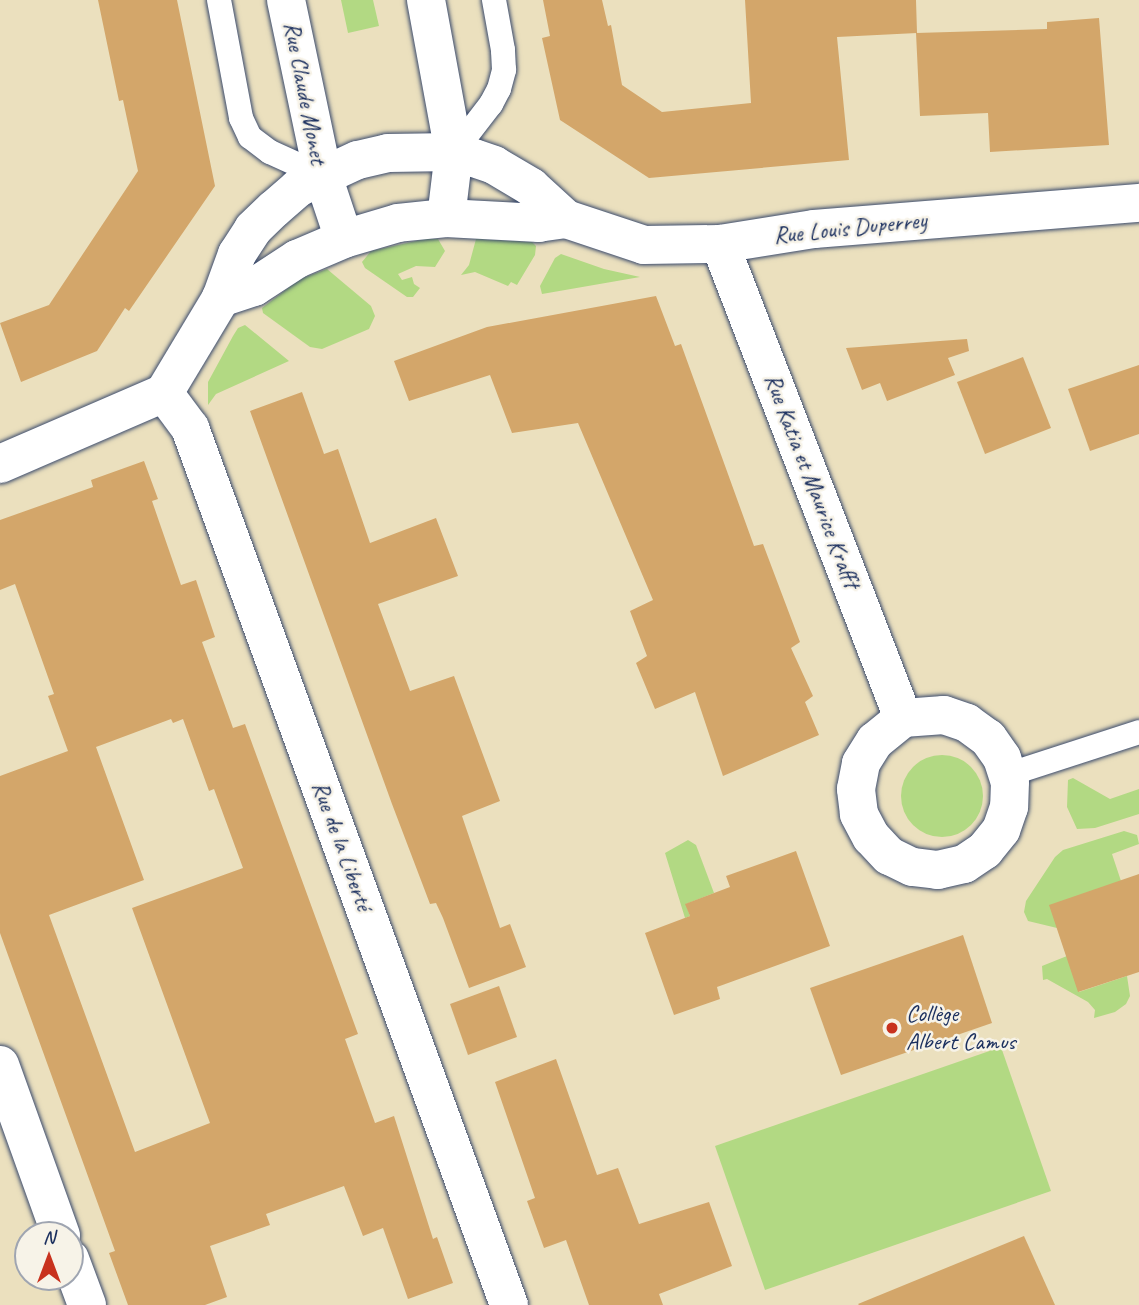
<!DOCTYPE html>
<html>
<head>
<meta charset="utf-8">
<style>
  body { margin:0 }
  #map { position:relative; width:1139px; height:1305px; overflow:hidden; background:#ebe0be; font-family:Caveat,sans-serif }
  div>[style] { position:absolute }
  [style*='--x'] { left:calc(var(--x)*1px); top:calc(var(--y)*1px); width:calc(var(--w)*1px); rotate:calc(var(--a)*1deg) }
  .green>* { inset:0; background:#b2d983 }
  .round { border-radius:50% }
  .building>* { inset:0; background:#d3a66a }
  .roads { filter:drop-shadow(0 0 2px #3a4a6c) drop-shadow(0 0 2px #3a4a6c) }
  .lane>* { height:24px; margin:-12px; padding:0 12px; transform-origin:12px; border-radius:12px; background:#fff }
  .street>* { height:38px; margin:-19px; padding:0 19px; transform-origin:19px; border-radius:19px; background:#fff }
  .dots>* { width:19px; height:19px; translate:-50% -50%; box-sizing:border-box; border:4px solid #f7f3e8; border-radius:50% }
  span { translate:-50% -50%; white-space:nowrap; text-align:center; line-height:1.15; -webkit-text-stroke:5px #f7f3e8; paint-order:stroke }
  .street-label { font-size:24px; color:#1b2f5e }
  .poi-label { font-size:24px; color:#1b2f5e }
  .left { translate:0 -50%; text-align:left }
  .north { position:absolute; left:14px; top:1221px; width:70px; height:70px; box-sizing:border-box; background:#f7f3e8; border:2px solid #9fa5b1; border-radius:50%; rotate:0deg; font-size:19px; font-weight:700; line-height:28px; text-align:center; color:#1b2f5e }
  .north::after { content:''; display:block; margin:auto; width:24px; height:32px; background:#c8321e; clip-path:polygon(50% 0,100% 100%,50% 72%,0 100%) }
</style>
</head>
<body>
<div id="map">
  <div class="green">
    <div style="clip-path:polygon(341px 0,373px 0,379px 26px,348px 33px)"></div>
    <div style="clip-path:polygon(425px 239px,438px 239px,445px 251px,435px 267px,416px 266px,398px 274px,402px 280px,412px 277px,414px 284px,420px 288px,413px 297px,407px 297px,365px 268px,362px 262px,371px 251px)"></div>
    <div style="clip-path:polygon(476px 239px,532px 242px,536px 246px,535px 255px,517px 285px,511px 282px,508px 286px,475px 272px,461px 275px,469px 265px)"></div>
    <div style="clip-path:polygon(561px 254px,604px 269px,640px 277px,542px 294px,540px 286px,555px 258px)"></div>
    <div style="clip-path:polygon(327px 269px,371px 306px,375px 316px,369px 329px,322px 349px,310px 347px,263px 313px,262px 308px,300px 279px)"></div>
    <div style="clip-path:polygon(245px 325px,289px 361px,216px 394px,208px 405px,208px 382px,233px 336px,238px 328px)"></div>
    <div class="round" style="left:901px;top:755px;width:82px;height:82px"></div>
    <div style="clip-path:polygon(1073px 778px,1110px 799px,1139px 789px,1139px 814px,1095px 828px,1077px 829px,1067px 807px,1068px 780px)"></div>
    <div style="clip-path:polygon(1124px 831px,1137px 835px,1139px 844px,1112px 854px,1121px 881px,1057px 928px,1028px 921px,1024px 912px,1026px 901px,1055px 857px,1063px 850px)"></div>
    <div style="clip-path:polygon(688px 840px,696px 845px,714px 893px,686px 904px,690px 916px,685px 918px,665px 853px)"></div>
    <div style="clip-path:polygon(1067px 956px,1079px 992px,1127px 976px,1130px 996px,1126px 1004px,1115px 1012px,1094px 1018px,1095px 1010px,1088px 1002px,1047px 979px,1043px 980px,1042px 966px)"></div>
    <div style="clip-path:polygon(1001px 1047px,1051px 1191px,765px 1290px,715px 1146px)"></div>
  </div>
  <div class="building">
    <div style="clip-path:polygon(98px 0,177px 0,215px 186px,129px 311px,125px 308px,97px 351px,21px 382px,0 323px,49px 305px,138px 171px,123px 100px,119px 101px)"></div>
    <div style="clip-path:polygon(543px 0,602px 0,608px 26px,611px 25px,622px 85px,662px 112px,751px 103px,745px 0,916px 0,917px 33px,837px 37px,849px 160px,649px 178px,560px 120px,542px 38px,550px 36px)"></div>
    <div style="clip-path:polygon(1099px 18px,1109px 145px,990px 152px,988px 113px,920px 116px,916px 33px,1047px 29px,1047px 22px)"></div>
    <div style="clip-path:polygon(656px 296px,675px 346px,681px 344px,754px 546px,763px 544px,800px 642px,791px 648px,813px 696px,805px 702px,819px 735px,723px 776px,695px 692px,655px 709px,636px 663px,647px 656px,630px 611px,653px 600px,578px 423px,512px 433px,490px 375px,409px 401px,394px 361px,487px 327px)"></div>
    <div style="clip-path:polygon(967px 339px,969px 351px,948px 358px,955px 375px,887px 401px,880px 383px,862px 390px,846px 348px)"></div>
    <div style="clip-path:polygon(1023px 357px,1051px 428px,985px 454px,957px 382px)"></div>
    <div style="clip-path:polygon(1139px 365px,1139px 434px,1090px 451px,1068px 389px)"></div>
    <div style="clip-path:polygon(302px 392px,324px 454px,338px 449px,370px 543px,436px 518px,458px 576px,378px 604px,410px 691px,454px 676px,500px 801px,462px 816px,500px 928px,510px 924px,526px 967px,469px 988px,443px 918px,436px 903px,430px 904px,392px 804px,250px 411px)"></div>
    <div style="clip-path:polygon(evenodd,144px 461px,158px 499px,152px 501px,181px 585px,196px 580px,215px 637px,202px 642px,233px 728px,245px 724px,358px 1034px,345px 1039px,375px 1123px,394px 1116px,433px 1239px,437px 1237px,453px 1283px,408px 1299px,383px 1228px,363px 1236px,344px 1186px,266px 1214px,270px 1225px,210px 1246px,227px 1297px,205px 1305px,128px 1305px,109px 1253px,115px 1251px,0 933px,0 776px,68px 751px,48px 696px,54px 694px,15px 584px,0 590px,0 520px,93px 487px,91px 480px,144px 461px,171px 719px,173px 723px,183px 719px,209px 791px,214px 789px,243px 868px,132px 908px,210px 1123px,135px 1152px,49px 915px,144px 880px,96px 747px,171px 719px)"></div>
    <div style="clip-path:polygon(796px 851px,830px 946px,717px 987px,720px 999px,674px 1015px,645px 933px,690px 916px,685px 904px,730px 887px,726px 876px)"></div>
    <div style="clip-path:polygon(1139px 874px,1139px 972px,1078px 992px,1049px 905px)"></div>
    <div style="clip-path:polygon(963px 935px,992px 1023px,841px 1075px,810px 988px)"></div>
    <div style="clip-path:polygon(499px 986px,517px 1037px,468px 1055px,450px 1004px)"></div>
    <div style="clip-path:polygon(556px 1059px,597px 1175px,618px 1168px,639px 1224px,709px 1202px,732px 1266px,659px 1294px,663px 1305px,589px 1305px,566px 1240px,544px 1248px,527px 1201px,535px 1198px,495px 1082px)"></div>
    <div style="clip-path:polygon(1024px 1236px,1055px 1305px,859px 1305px,858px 1304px)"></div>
  </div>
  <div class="roads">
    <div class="lane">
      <div style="--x:219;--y:0;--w:120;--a:79.4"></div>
      <div style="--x:241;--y:118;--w:21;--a:65"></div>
      <div style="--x:250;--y:137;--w:25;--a:37"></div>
      <div style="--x:270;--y:152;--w:58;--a:24.4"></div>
      <div style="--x:454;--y:152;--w:61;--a:-52.4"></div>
      <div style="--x:491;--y:104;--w:17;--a:-62"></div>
      <div style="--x:499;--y:89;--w:20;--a:-75"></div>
      <div style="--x:504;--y:70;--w:20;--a:-93"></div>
      <div style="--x:503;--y:50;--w:51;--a:-100.2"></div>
      <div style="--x:1007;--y:775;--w:139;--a:-18"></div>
    </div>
    <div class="street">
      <div style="--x:286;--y:0;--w:180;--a:78.1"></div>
      <div style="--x:323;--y:176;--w:66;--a:71.6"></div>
      <div style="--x:426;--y:0;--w:155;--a:79.6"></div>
      <div style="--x:454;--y:152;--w:66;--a:96.9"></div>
      <div style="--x:566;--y:219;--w:27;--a:172"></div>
      <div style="--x:539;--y:223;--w:93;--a:-176.9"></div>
      <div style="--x:446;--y:218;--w:48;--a:174.1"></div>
      <div style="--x:398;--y:223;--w:56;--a:163.5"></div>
      <div style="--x:344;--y:239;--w:51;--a:156.9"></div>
      <div style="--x:297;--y:259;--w:51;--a:146.9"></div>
      <div style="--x:254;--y:287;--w:35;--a:162"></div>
      <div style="--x:221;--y:298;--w:47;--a:-70"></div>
      <div style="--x:237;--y:254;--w:30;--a:-57"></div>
      <div style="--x:253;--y:229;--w:29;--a:-44"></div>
      <div style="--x:274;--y:209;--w:32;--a:-41"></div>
      <div style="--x:298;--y:188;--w:28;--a:-26"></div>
      <div style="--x:323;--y:176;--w:38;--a:-25"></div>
      <div style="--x:358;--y:160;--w:31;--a:-13"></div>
      <div style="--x:388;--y:153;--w:66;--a:-0.9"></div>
      <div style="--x:454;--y:152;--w:21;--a:17"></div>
      <div style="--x:474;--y:158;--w:21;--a:19"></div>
      <div style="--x:494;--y:165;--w:43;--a:30.7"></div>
      <div style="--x:531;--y:187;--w:47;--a:42.4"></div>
      <div style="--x:566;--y:219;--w:82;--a:18.4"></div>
      <div style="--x:644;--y:245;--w:76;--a:-0.8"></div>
      <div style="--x:720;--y:244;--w:95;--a:-9.1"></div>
      <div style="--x:814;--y:229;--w:326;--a:-4.6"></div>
      <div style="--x:720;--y:244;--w:508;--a:68.89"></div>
      <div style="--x:164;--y:393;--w:44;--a:53.4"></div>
      <div style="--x:190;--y:428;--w:933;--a:70.01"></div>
      <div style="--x:0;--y:464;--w:179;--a:-23.4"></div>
      <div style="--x:164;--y:393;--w:111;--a:-59"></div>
      <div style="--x:944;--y:715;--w:24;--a:19"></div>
      <div style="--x:967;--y:723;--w:26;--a:36"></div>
      <div style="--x:988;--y:738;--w:24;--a:55"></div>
      <div style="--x:1002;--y:758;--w:25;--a:72"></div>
      <div style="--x:1010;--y:782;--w:25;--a:92"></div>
      <div style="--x:1009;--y:807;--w:24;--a:109"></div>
      <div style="--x:1001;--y:830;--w:26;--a:129"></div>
      <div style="--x:985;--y:850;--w:25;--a:146"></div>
      <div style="--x:964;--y:864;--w:27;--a:167"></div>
      <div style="--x:938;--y:870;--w:26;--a:-173"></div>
      <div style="--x:912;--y:867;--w:25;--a:-154"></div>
      <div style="--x:889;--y:856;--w:26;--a:-133"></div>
      <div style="--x:871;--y:837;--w:26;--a:-118"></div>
      <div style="--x:859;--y:814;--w:25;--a:-97"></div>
      <div style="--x:856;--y:789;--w:26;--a:-79"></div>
      <div style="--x:861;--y:763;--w:26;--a:-58"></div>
      <div style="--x:875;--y:741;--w:36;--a:-39"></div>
      <div style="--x:903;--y:718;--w:41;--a:-4.2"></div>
      <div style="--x:0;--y:1065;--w:181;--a:70.3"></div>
      <div style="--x:70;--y:1259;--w:49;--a:69.7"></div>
    </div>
  </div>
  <div class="dots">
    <div style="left:892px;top:1028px;background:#c8321e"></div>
  </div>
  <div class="street-label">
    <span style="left:305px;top:93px;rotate:79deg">Rue Claude Monet</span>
    <span style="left:850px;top:228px;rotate:-6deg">Rue Louis Duperrey</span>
    <span style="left:812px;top:481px;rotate:69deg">Rue Katia et Maurice Krafft</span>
    <span style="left:342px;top:846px;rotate:70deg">Rue de la Liberté</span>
  </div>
  <div class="poi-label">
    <span class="left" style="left:906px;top:1028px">Collège<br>Albert Camus</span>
  </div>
  <div class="north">N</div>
</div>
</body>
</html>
